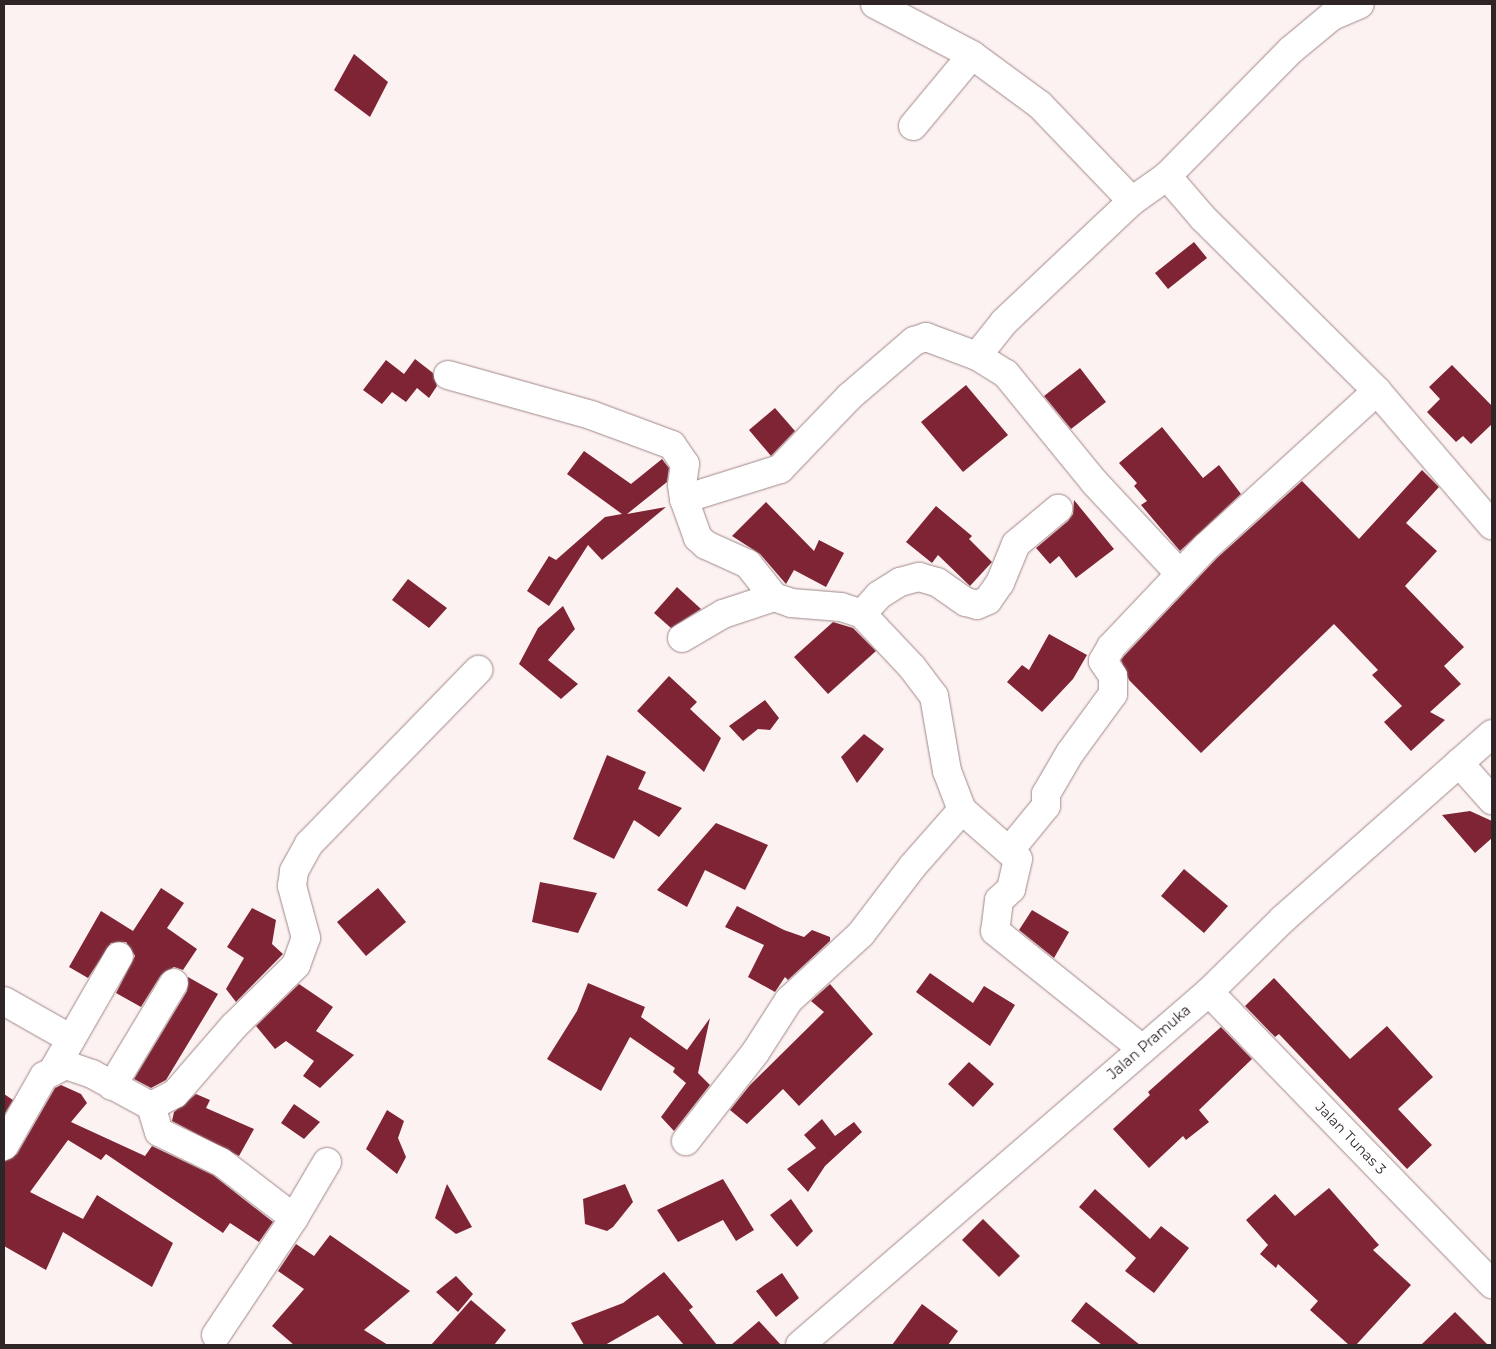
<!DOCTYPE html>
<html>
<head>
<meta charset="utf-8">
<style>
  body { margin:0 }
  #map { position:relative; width:1496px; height:1349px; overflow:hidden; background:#fdf2f2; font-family:Montserrat,sans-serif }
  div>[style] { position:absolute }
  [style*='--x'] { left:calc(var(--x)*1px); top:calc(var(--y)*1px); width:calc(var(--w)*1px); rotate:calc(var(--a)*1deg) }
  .building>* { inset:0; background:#7e2435 }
  .roads { filter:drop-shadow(0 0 1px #a18889) drop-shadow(0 0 1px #a18889) }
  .minor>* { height:28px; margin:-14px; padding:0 14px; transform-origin:14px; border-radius:14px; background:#fff }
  span { translate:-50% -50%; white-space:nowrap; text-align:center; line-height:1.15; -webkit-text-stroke:5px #fff; paint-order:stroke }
  .street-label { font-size:14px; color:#2f2526 }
  .frame { position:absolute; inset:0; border:5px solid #2f2526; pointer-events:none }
</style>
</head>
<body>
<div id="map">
  <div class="building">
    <div style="clip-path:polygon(354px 54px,388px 82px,370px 117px,334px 90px)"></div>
    <div style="clip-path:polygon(1194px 242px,1207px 258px,1168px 289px,1155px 273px)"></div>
    <div style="clip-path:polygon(415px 359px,433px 373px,437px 386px,429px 398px,417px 388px,406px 402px,392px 392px,382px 404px,363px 390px,386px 360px,404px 374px)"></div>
    <div style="clip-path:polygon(1452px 365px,1492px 406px,1492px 424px,1471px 444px,1463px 436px,1456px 442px,1427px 412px,1440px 399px,1429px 387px)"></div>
    <div style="clip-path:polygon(1080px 368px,1106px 402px,1071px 429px,1044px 396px)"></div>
    <div style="clip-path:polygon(966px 385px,1008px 435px,963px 472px,921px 422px)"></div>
    <div style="clip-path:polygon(775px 408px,795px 431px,771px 456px,749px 430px)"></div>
    <div style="clip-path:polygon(1162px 427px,1203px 478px,1219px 465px,1241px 494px,1180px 551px,1141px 505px,1147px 501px,1134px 486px,1137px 483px,1119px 463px)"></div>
    <div style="clip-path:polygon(584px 451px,631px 484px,662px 459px,669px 468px,667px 482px,627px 514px,666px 507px,602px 560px,588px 545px,549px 606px,527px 591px,549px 556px,556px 560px,605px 517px,622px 514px,567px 474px)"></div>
    <div style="clip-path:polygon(1422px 470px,1439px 487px,1406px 523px,1437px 551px,1405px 586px,1464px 647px,1444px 666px,1461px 684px,1430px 712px,1445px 720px,1411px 751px,1384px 722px,1402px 706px,1372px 675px,1378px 670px,1334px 624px,1201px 753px,1129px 680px,1121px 660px,1124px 656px,1217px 558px,1302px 481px,1359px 539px)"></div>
    <div style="clip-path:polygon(1074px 500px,1114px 549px,1076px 578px,1059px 556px,1050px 564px,1036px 548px,1068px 521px,1073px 514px)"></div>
    <div style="clip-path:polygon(766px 502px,814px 551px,819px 540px,844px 553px,826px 587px,794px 570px,786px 584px,760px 554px,732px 536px)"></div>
    <div style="clip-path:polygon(936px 506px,972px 536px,969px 539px,992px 562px,970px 586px,938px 555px,932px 563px,906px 542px)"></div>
    <div style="clip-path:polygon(408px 579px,447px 608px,429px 628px,392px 600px)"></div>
    <div style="clip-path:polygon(677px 587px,701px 609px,671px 628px,654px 613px)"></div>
    <div style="clip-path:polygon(563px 606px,575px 629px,548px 660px,578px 684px,561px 699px,519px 664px,538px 628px)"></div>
    <div style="clip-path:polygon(833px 622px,853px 628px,876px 651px,828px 694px,794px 657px)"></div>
    <div style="clip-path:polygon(1049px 634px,1087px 655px,1073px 679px,1042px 712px,1007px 682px,1022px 665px,1029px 670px)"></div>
    <div style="clip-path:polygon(669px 676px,697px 702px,690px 709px,721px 738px,704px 772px,637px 711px)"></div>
    <div style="clip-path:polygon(765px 700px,779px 718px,770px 730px,758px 729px,743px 741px,729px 726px)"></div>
    <div style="clip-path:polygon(864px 734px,884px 749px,857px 783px,841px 757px)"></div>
    <div style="clip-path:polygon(607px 755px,646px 772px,638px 789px,682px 808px,659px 837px,634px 820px,614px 859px,573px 839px)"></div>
    <div style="clip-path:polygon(1470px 811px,1492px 821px,1492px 838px,1475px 853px,1442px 815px)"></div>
    <div style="clip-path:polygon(716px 823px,768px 845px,745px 890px,705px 870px,687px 907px,657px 890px)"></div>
    <div style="clip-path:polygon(1184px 869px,1228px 906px,1204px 933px,1161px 896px)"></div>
    <div style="clip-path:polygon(540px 882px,597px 893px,578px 933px,532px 922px)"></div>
    <div style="clip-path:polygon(161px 888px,184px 903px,167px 928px,197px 949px,183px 970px,174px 967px,161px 975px,141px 1007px,116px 993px,135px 956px,126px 942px,111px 943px,88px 978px,69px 967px,101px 911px,133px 931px)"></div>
    <div style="clip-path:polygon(378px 888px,406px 922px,366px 956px,337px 922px)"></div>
    <div style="clip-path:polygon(737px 906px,784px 930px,804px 937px,812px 930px,830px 937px,830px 941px,788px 980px,785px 977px,775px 992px,748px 977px,764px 945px,725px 927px)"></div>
    <div style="clip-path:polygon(252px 908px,276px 920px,272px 944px,283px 954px,236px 1002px,226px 989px,244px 958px,227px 947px)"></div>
    <div style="clip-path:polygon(1032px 910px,1069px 932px,1054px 958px,1019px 930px)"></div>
    <div style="clip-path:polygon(930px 973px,973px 1003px,984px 986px,1015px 1005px,990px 1046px,916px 992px)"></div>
    <div style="clip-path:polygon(188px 977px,218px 994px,166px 1080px,151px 1088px,134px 1079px,187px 991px)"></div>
    <div style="clip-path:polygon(1274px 978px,1350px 1059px,1387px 1026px,1433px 1077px,1398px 1109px,1432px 1145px,1407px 1169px,1279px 1034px,1275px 1037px,1245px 1006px)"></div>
    <div style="clip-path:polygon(588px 983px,645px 1007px,641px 1017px,687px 1050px,710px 1018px,698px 1073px,710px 1085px,674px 1131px,661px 1117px,686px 1083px,673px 1072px,675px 1068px,630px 1037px,601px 1091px,547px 1059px,577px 1011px)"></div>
    <div style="clip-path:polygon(299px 984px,333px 1007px,316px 1031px,354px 1055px,320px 1088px,303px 1076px,314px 1061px,286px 1041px,275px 1049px,256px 1026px)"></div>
    <div style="clip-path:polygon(830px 984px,873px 1034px,799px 1106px,783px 1089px,747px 1124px,730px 1110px,750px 1085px,824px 1012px,811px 1001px)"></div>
    <div style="clip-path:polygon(1221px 1027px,1252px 1059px,1199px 1110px,1209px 1122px,1186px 1140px,1183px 1136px,1149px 1168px,1113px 1129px,1150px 1095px,1148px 1092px)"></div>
    <div style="clip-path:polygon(969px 1062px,994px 1084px,973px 1107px,948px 1084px)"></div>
    <div style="clip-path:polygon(61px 1085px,81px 1094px,87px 1103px,71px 1122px,145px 1156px,152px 1146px,213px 1175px,273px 1222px,259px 1242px,230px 1223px,223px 1233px,106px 1154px,101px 1160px,68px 1140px,30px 1192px,83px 1219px,97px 1195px,173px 1243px,152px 1287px,63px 1232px,46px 1270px,4px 1246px,4px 1162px,17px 1154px,55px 1088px)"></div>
    <div style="clip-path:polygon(4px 1094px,13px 1100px,4px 1115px)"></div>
    <div style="clip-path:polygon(196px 1094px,210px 1100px,206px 1108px,254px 1129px,239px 1156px,172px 1121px,174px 1112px)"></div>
    <div style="clip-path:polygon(294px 1104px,320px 1122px,304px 1139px,281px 1123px)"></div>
    <div style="clip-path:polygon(387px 1110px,404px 1121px,398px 1138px,406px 1157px,397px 1174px,366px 1149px)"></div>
    <div style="clip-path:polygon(822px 1119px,835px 1136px,854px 1122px,862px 1132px,825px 1166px,808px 1192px,787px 1169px,816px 1148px,804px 1135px)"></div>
    <div style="clip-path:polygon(723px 1179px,754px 1230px,736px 1241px,723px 1220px,678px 1242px,657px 1210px)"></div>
    <div style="clip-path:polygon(447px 1184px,472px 1227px,456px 1234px,435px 1218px)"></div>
    <div style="clip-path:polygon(625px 1184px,633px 1202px,613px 1227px,607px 1231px,585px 1224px,583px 1199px)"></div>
    <div style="clip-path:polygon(1329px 1188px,1379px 1245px,1373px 1250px,1411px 1285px,1356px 1345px,1349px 1345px,1310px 1310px,1318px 1301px,1278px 1264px,1276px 1268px,1260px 1254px,1268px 1245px,1246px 1220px,1275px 1194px,1295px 1216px)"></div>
    <div style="clip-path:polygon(1095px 1189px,1150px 1239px,1161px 1226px,1189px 1248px,1154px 1293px,1125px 1271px,1136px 1258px,1079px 1207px)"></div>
    <div style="clip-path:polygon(791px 1199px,813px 1231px,797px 1247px,770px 1215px)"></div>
    <div style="clip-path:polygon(983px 1219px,1020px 1256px,999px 1277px,962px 1240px)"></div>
    <div style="clip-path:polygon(330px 1235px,410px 1291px,364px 1330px,388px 1345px,294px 1345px,272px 1326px,304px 1289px,278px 1271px,296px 1244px,314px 1256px)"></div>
    <div style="clip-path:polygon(664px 1272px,693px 1307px,689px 1310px,717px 1345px,684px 1345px,658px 1315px,605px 1345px,584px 1345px,571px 1323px,623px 1303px)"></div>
    <div style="clip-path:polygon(782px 1273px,799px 1298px,776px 1317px,756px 1291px)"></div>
    <div style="clip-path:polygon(456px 1276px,473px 1294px,458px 1312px,436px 1292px)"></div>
    <div style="clip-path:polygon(471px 1300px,506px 1330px,494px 1345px,431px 1345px)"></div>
    <div style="clip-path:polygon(1086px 1302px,1140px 1345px,1102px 1345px,1071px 1321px)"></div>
    <div style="clip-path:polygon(922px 1304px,958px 1331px,948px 1345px,892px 1345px)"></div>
    <div style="clip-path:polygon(1455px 1312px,1488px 1345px,1421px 1345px)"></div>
    <div style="clip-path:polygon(759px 1321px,781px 1345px,731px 1345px)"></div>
  </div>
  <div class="roads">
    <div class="minor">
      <div style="--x:875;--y:4;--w:110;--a:27.7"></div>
      <div style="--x:972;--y:55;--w:84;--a:36.3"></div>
      <div style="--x:1040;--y:105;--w:133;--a:46.2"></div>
      <div style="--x:913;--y:126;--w:92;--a:-50.3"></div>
      <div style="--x:1167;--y:176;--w:177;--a:-45.5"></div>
      <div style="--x:1291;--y:50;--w:53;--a:-39.7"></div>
      <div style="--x:1332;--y:16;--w:30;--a:-23"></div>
      <div style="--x:448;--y:375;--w:148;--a:15.6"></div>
      <div style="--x:591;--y:415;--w:86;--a:20.3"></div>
      <div style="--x:672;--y:445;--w:23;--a:56"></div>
      <div style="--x:685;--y:464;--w:21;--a:98"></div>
      <div style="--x:682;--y:485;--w:14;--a:82"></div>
      <div style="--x:684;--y:499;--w:41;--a:70.3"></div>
      <div style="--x:698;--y:538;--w:11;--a:41"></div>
      <div style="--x:706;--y:545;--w:46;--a:24.3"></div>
      <div style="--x:748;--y:564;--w:42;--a:51.8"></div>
      <div style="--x:774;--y:597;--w:18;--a:19"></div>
      <div style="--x:791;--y:603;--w:50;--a:4.6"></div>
      <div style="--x:841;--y:607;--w:22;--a:18"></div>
      <div style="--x:862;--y:614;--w:73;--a:46.7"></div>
      <div style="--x:912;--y:667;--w:36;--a:53"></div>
      <div style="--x:934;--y:696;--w:76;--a:80.2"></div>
      <div style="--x:947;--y:771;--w:42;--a:69"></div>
      <div style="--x:962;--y:810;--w:76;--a:131.3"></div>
      <div style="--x:912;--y:867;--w:84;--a:127.3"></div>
      <div style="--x:861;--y:934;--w:98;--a:137.5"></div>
      <div style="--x:789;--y:1000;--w:63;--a:122.7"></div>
      <div style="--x:755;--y:1053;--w:112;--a:128.1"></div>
      <div style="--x:684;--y:499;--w:101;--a:-17.4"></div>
      <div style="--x:780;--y:469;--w:100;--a:-46.2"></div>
      <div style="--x:849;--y:397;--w:86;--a:-40.7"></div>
      <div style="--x:914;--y:341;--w:13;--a:-18"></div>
      <div style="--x:926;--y:337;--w:54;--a:20.4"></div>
      <div style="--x:1180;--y:574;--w:125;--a:-133"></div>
      <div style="--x:1095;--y:483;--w:141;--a:-129.2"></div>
      <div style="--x:1006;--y:374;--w:34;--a:-148"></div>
      <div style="--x:977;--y:356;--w:43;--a:-51.5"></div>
      <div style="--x:1004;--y:322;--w:176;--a:-43.4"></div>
      <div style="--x:1132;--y:201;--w:43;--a:-35.5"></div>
      <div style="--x:1167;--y:176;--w:55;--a:49.4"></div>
      <div style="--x:1203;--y:218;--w:245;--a:44.8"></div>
      <div style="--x:1377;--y:391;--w:177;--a:49.4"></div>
      <div style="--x:862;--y:614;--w:25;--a:-48"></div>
      <div style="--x:879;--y:595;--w:25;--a:-32"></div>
      <div style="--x:900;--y:582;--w:20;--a:-15"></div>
      <div style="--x:919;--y:577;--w:19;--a:16"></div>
      <div style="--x:937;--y:582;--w:35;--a:35"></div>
      <div style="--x:966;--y:602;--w:11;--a:15"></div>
      <div style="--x:977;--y:605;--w:12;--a:-24"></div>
      <div style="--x:988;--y:600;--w:21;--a:-55"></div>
      <div style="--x:1000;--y:583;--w:42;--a:-67.7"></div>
      <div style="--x:1016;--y:544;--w:55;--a:-39.8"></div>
      <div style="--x:682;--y:638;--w:48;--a:-30.3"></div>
      <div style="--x:723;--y:614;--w:54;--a:-18.4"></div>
      <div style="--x:1459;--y:763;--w:50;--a:48.3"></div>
      <div style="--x:962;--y:810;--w:74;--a:41.2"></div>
      <div style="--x:1018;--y:859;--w:31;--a:103"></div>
      <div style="--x:1011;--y:889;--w:16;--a:137"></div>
      <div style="--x:999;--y:900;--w:31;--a:97"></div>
      <div style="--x:995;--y:931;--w:187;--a:38.7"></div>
      <div style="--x:1009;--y:851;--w:58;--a:-50.6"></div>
      <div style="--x:1046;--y:806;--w:12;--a:-90"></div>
      <div style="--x:1046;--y:794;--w:48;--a:-59.7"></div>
      <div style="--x:1070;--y:753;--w:73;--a:-53.9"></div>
      <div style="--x:1113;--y:694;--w:18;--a:-90"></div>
      <div style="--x:1113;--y:676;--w:18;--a:-124"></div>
      <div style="--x:1103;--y:661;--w:16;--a:-60"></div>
      <div style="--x:1111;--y:647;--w:138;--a:-46.5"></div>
      <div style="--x:1206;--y:547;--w:231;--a:-42.4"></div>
      <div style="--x:1209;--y:992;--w:407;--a:45.9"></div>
      <div style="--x:4;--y:1001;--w:77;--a:29.6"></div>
      <div style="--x:54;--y:1069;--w:130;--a:-60.1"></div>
      <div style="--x:112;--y:1086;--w:120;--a:-59"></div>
      <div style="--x:151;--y:1106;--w:27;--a:73"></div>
      <div style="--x:159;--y:1132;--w:69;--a:25.8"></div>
      <div style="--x:221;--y:1162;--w:92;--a:37.5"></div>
      <div style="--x:294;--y:1218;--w:65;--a:-59.5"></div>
      <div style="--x:4;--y:1146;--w:81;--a:-60.3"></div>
      <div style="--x:44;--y:1076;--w:25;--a:-27"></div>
      <div style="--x:66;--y:1065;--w:28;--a:19"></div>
      <div style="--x:92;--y:1074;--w:67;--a:28.5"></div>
      <div style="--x:151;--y:1106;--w:27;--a:-27"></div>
      <div style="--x:175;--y:1094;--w:90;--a:-49.1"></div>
      <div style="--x:234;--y:1026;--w:87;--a:-44.5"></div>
      <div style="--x:296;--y:965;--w:29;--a:-70"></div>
      <div style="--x:306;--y:938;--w:54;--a:-105.1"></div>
      <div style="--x:292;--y:886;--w:15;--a:-82"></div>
      <div style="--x:294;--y:871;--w:31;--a:-61"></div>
      <div style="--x:309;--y:844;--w:243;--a:-45.8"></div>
      <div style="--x:216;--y:1335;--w:141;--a:-56.3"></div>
      <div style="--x:800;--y:1345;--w:540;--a:-40.8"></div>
      <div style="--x:1209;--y:992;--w:104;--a:-44.6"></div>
      <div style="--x:1283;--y:919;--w:279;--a:-41.5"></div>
    </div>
  </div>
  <div class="street-label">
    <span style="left:1149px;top:1042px;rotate:-41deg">Jalan Pramuka</span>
    <span style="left:1351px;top:1138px;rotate:46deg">Jalan Tunas 3</span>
  </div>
  <div class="frame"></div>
</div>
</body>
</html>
